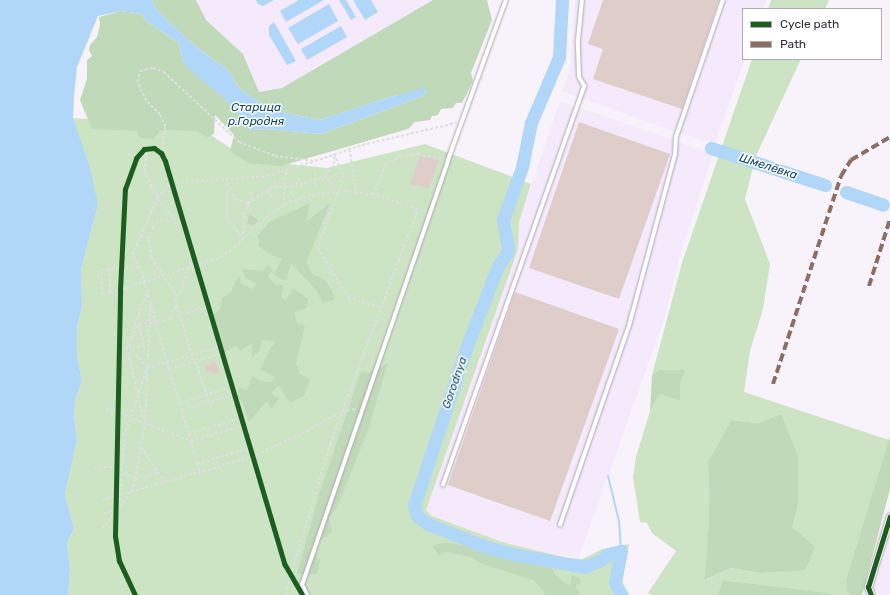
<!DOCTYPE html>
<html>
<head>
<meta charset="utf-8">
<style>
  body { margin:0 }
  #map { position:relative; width:890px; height:595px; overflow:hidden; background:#f8f2fb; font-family:Rubik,sans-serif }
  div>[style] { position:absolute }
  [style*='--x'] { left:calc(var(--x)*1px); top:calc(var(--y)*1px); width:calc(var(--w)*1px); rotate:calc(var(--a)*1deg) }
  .built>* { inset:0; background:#f5e9fc }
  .green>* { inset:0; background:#cce4c4 }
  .forest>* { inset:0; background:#c0d9b8 }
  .water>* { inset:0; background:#b1d7f8 }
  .stream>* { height:2px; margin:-1px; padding:0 1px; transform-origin:1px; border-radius:1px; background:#b1d7f8 }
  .river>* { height:13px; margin:-6.5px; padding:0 6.5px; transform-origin:6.5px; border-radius:6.5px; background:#b1d7f8 }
  .building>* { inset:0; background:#dfcdca }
  .path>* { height:1.5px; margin-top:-0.75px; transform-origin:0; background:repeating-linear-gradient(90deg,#dfdee0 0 3px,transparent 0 5px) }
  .roads { filter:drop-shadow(0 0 1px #ada8af) drop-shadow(0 0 1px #ada8af) }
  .service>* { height:3.5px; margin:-1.75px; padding:0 1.75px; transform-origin:1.75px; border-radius:1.75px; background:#fefdfe }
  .minor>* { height:7px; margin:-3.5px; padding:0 3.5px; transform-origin:3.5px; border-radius:3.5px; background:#fefdfe }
  .quiet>* { height:4px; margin-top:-2px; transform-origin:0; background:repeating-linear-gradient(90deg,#8d6e63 0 8px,transparent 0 12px) }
  .cycleway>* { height:5px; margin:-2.5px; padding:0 2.5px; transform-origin:2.5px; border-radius:2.5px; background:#1b5e20 }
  span { translate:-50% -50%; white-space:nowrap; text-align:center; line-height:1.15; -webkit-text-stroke:3px #fff; paint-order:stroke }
  .water-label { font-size:12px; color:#0e496c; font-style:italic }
  .legend { position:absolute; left:742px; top:8px; width:140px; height:52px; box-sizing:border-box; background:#fff; border:1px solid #aeacaf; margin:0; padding:5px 7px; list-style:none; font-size:12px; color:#342f37 }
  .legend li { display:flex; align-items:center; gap:8px; height:20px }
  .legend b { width:20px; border:1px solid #aeacaf }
</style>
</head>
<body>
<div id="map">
  <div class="built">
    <div style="clip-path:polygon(196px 0,433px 0,282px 88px,259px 92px,243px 54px,206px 20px)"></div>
    <div style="clip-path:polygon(575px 0,766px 0,763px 9px,743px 9px,743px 59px,745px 59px,715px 143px,679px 133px,562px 91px,570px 70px)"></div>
    <div style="clip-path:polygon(560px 101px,713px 154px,681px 252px,665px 317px,579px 557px,549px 554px,502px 542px,432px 516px,426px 510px,518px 249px,519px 222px)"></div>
    <div style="clip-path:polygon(890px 540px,890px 595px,878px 595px,875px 586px)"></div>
  </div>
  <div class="green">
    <div style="clip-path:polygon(771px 0,829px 0,825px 9px,768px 9px)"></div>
    <div style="clip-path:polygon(evenodd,752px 59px,801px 59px,756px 156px,745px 199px,770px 264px,763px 309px,750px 351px,744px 392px,889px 440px,846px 580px,847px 592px,850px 595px,830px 595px,724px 580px,718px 595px,651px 595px,648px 593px,676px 551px,652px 533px,647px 523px,640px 522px,633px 477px,636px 457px,650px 411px,660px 394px,680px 401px,680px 384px,659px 370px,652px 375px,682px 263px,752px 59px,781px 414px,798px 506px,792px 527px,760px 573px,731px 568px,706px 580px,709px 515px,708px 462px,731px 420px,757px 423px,781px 414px)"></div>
    <div style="clip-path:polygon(73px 118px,199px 127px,248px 160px,327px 168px,425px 144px,531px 184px,519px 222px,518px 249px,426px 510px,432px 516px,502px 542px,567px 558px,583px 559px,602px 549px,629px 544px,622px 583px,630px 595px,68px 595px,70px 570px,67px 543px,74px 529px,65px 494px,77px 441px,74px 414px,76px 397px,82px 382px,77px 356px,77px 328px,82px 306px,81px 269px,98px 205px)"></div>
  </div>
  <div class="forest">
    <div style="clip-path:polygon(152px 0,196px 0,206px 20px,243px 54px,259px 92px,282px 88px,433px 0,487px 0,492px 20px,471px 73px,473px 81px,462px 103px,456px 103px,453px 108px,441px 109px,438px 115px,432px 116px,430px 120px,415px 122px,408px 129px,281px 166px,248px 163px,230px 151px,234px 135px,215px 115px,214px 134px,207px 137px,198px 131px,161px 130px,153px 139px,140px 138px,137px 131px,92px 129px,80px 100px,87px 79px,87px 60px,92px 56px,89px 50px,90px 45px,97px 37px,100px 25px,99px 17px,121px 11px,142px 14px,146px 21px,179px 43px,183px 62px,236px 109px,244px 124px,251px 130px,266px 129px,321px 134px,423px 96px,427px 92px,424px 89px,394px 96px,319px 120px,281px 112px,256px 100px,240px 89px,228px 70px,195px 46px,158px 11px)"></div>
    <div style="clip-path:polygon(310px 203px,306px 222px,330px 203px,306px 263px,313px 274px,325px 280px,333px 293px,334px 300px,322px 303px,317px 291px,291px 263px,286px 281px,274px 275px,282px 258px,273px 256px,259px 246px,258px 235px,271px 221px)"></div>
    <div style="clip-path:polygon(249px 215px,256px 218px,259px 221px,254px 225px,247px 224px)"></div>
    <div style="clip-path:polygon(268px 265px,273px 270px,268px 276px,274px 284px,284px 285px,281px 297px,286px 300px,293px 288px,308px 299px,307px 308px,294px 312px,297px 323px,305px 326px,296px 363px,300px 374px,310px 379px,304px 396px,290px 403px,279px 385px,271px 393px,279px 399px,271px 409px,267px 401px,249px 422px,242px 401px,238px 399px,238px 388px,247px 390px,252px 376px,261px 381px,272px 382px,275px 377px,260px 370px,270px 349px,276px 342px,261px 340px,260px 350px,252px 358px,252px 343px,240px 351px,236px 345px,224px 353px,213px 314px,220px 310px,222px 298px,231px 292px,239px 275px,241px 284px,252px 289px,257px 285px,245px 277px,242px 269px,263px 271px)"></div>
    <div style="clip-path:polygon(388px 363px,368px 430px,337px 508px,329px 518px,332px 532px,310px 548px,320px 560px,317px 574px,297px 574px,320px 491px,361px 372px,369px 373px)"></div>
    <div style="clip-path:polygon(659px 370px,685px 370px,680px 384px,680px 401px,660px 394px,650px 411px,652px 375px)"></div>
    <div style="clip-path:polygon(781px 414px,798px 456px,798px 506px,792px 527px,815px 547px,805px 570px,760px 573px,731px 568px,705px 580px,709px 515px,708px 462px,731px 420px,757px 423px)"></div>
    <div style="clip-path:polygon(890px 436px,890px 489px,862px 595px,850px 595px,847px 592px,846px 580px)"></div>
    <div style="clip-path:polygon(442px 543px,451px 543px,551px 566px,556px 576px,565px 583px,570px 585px,572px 575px,580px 578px,581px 582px,576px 586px,580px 595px,546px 595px,534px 580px,482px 564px,471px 557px,447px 552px,439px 555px,432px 546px)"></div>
    <div style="clip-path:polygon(723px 580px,827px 593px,830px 595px,718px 595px)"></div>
  </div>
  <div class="water">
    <div style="clip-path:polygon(0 0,152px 0,158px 11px,195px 46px,228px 70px,240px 89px,256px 100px,281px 112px,319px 120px,394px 96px,425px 88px,427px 92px,423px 96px,321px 134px,266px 129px,251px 130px,244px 124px,236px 109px,190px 70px,183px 62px,179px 43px,146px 21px,142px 14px,121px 11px,98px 16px,77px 67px,74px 96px,73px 118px,91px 171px,98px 205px,81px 269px,82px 306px,77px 328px,77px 356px,82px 382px,76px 397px,74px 414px,77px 441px,65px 494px,74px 529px,67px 543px,70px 570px,68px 595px,0 595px)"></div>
    <div style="clip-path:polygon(256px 0,274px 0,263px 6px,258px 4px)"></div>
    <div style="clip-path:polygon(299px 0,324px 0,286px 22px,280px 11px)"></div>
    <div style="clip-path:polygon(339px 0,346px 0,356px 17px,351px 20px)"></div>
    <div style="clip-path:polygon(353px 0,371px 0,378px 12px,365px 20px)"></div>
    <div style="clip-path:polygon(329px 4px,338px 21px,298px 44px,288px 28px)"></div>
    <div style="clip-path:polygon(274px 22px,296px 61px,287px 65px,269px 35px,269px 26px)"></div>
    <div style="clip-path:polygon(341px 26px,347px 37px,307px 60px,301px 49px)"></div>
  </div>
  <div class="stream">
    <div style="--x:608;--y:476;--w:46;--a:76.3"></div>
    <div style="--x:619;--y:521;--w:30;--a:86"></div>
  </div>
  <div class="river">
    <div style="--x:562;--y:0;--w:57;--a:93"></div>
    <div style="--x:559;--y:57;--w:72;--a:113"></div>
    <div style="--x:531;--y:123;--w:45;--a:101.6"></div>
    <div style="--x:522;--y:167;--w:56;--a:109.7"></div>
    <div style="--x:503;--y:220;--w:27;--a:80"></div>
    <div style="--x:508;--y:247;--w:6;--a:99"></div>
    <div style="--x:507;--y:253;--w:16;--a:125"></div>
    <div style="--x:498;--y:266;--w:86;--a:111.2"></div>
    <div style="--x:467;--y:346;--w:168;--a:108.4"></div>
    <div style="--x:414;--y:505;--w:11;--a:75"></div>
    <div style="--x:417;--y:516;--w:14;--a:36"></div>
    <div style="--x:428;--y:524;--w:57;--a:21.6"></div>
    <div style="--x:481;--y:545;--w:32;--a:16"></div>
    <div style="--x:512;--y:554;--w:73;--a:10.2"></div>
    <div style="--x:584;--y:567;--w:16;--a:-22"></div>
    <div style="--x:599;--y:561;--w:12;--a:-35"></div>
    <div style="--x:609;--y:554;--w:12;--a:-14"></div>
    <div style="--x:621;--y:551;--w:32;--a:101"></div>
    <div style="--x:615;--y:582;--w:14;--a:65"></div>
    <div style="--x:711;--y:148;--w:120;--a:18"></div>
    <div style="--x:846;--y:192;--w:39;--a:19"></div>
  </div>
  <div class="building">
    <div style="clip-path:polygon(603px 0,719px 0,682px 109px,593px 79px,603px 49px,588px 44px)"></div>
    <div style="clip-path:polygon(579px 122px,670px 154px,619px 299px,529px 268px)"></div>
    <div style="clip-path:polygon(420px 156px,439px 160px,429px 188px,410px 184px)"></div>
    <div style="clip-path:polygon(515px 292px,619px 329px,550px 521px,448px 485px)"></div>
    <div style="clip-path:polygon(215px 361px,220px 374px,206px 372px,204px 366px)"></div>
  </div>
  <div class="path">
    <div style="--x:350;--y:149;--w:44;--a:82.2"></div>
    <div style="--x:161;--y:154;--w:27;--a:-82"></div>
    <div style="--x:165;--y:127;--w:13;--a:-113"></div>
    <div style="--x:160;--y:115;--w:20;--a:-135"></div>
    <div style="--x:146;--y:101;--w:21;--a:-115"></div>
    <div style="--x:137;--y:82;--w:11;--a:-75"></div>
    <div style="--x:140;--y:71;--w:13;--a:-13"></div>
    <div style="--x:153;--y:68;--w:12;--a:20"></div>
    <div style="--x:164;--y:72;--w:103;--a:43"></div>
    <div style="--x:239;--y:142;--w:39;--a:21"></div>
    <div style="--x:275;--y:156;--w:40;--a:7.1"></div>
    <div style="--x:315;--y:161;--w:50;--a:-18.8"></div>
    <div style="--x:362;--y:145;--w:97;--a:-13.2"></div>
    <div style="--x:227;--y:179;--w:39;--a:90"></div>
    <div style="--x:227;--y:218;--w:26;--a:53"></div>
    <div style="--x:243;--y:239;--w:24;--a:-88"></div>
    <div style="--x:244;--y:215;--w:13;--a:-72"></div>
    <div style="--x:248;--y:203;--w:31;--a:-32"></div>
    <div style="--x:274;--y:187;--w:21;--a:-3"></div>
    <div style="--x:295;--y:186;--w:32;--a:-18"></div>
    <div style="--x:325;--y:176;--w:15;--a:-53"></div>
    <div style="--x:334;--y:164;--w:10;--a:-90"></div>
    <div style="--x:334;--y:154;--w:23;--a:65"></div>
    <div style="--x:344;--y:175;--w:77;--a:109.6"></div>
    <div style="--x:318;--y:248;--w:57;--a:58.5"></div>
    <div style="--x:348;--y:297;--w:35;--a:18"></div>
    <div style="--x:321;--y:179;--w:9;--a:18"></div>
    <div style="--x:330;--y:182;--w:10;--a:53"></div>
    <div style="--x:274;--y:181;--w:6;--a:81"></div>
    <div style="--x:228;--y:184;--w:17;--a:65"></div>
    <div style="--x:235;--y:199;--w:13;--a:18"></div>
    <div style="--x:296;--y:185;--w:7;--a:-63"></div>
    <div style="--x:292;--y:186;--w:6;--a:108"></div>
    <div style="--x:290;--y:192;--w:6;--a:45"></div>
    <div style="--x:315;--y:186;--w:13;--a:-90"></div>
    <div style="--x:268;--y:191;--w:11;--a:56"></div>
    <div style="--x:373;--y:195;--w:33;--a:-67"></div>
    <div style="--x:386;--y:165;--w:17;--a:-33"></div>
    <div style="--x:400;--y:156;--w:18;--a:-6"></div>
    <div style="--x:418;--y:154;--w:25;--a:12"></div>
    <div style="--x:250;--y:200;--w:9;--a:-84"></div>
    <div style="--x:247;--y:205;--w:9;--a:58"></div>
    <div style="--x:283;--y:205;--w:36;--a:-85"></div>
    <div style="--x:186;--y:233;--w:5;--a:-127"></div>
    <div style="--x:183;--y:229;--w:11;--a:-131"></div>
    <div style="--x:176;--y:221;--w:16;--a:-135"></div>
    <div style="--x:165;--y:210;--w:27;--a:-121"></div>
    <div style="--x:151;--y:187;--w:17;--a:-111"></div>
    <div style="--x:145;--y:171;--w:21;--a:-87"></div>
    <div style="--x:146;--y:150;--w:8;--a:0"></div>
    <div style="--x:154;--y:150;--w:10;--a:45"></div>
    <div style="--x:161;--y:157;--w:28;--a:72"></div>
    <div style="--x:170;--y:184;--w:47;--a:73.9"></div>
    <div style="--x:183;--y:229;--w:30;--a:73"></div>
    <div style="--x:192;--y:258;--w:305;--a:73.6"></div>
    <div style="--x:278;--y:551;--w:30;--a:66"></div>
    <div style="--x:141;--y:237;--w:7;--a:16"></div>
    <div style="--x:139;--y:268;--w:29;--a:178"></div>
    <div style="--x:110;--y:269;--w:24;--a:90"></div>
    <div style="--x:110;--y:293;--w:116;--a:-18.1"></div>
    <div style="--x:220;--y:257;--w:17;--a:-33"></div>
    <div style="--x:234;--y:248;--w:47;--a:-43.3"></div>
    <div style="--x:268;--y:216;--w:25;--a:-34"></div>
    <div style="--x:289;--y:202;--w:24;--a:-17"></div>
    <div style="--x:312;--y:195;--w:33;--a:-7"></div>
    <div style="--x:345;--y:191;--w:32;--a:7"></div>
    <div style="--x:377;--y:195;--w:50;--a:18.8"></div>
    <div style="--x:110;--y:293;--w:8;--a:166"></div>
    <div style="--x:102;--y:295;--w:25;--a:-92"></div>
    <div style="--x:101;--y:270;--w:9;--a:-6"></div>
    <div style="--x:147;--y:294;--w:57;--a:110.7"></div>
    <div style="--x:127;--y:347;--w:21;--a:-3"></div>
    <div style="--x:177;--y:297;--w:40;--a:-68"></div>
    <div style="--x:177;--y:305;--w:59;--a:73.4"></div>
    <div style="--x:208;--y:307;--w:54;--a:162.9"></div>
    <div style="--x:156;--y:323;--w:48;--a:74.2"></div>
    <div style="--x:169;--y:369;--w:54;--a:-16.1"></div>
    <div style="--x:169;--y:318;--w:14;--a:-60"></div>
    <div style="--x:176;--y:306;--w:12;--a:-95"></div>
    <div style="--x:175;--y:294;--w:43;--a:-123.7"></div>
    <div style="--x:151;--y:258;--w:19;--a:-99"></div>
    <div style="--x:148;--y:239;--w:13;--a:-67"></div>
    <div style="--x:153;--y:227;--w:10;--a:-45"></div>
    <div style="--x:160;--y:220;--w:9;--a:0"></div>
    <div style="--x:169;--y:220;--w:11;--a:34"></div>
    <div style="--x:139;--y:323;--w:24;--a:78"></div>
    <div style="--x:127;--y:347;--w:75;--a:76.9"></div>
    <div style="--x:196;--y:361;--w:42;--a:72"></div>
    <div style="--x:147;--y:368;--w:28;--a:-131"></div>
    <div style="--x:129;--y:347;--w:26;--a:-67"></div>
    <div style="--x:139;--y:323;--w:17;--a:0"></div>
    <div style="--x:156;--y:323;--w:20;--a:-108"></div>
    <div style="--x:169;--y:369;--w:36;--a:72"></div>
    <div style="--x:231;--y:387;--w:53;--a:162.6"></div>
    <div style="--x:180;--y:403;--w:7;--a:74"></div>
    <div style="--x:182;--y:410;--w:53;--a:-16.4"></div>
    <div style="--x:106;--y:408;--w:91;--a:21.2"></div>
    <div style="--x:191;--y:441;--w:24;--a:75"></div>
    <div style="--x:182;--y:411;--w:24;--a:73"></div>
    <div style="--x:240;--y:419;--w:53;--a:163.6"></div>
    <div style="--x:189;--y:434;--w:7;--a:74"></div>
    <div style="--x:191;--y:441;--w:54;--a:-16.1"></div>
    <div style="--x:141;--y:447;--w:42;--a:55.6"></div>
    <div style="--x:94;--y:468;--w:22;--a:-3"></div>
    <div style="--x:116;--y:467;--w:22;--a:32"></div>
    <div style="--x:135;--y:479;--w:25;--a:-14"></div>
    <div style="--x:199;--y:471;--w:7;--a:-106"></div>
    <div style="--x:197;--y:464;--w:54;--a:-17.1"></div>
    <div style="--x:102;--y:500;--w:156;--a:-16"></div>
    <div style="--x:252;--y:457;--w:65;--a:-25.4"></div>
    <div style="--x:311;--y:429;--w:36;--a:-30"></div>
    <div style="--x:342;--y:411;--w:15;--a:-8"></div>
    <div style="--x:119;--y:506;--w:18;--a:-49"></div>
    <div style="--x:131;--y:492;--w:14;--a:-73"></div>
    <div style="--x:135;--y:479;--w:58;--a:-80"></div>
    <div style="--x:145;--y:422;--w:119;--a:-87.6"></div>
    <div style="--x:150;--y:303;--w:36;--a:-106"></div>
    <div style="--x:140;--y:268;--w:15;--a:-122"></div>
    <div style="--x:132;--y:255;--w:62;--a:-66.3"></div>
    <div style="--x:157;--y:198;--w:21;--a:-47"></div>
    <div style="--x:171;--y:183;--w:96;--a:-4.2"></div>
    <div style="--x:267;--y:176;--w:50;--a:-17.4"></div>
    <div style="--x:104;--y:513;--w:11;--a:-10"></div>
    <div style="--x:102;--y:529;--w:29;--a:-54"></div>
    <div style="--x:119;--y:506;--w:70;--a:-85.9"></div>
    <div style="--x:124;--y:436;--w:72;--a:-71.3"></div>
    <div style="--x:147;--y:368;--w:75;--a:-16.3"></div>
    <div style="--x:285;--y:595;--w:158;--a:-73.4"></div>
    <div style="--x:330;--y:444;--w:251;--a:-69.5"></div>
  </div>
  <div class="roads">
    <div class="service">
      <div style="--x:443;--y:485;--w:423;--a:-70.5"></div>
      <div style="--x:584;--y:86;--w:10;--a:-119"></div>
      <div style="--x:579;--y:77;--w:37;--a:-92"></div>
      <div style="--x:578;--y:40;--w:40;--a:-84.3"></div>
      <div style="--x:560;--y:525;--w:211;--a:-70.9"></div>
      <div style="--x:629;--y:326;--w:178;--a:-75"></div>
      <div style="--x:675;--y:154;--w:17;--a:-87"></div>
      <div style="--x:676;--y:137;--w:145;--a:-71.1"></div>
      <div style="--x:307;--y:595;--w:11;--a:-117"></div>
      <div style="--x:302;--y:585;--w:449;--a:-71"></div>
      <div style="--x:448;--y:160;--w:170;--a:-70.1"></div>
    </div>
    <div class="minor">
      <div style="--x:871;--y:595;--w:9;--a:-111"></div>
      <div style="--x:868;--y:587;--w:74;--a:-72.8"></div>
    </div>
  </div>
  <div class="quiet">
    <div style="--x:869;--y:286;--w:70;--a:-72.6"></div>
    <div style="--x:773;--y:384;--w:219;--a:-71.9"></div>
    <div style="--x:841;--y:176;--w:19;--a:-58"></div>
    <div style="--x:851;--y:160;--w:45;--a:-30.5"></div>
  </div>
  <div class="cycleway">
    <div style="--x:135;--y:595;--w:38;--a:-115"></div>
    <div style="--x:119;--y:561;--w:25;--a:-99"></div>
    <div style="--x:115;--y:536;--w:246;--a:-88.8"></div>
    <div style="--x:120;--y:290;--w:101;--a:-87.2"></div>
    <div style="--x:125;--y:189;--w:33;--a:-70"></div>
    <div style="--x:136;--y:158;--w:12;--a:-48"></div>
    <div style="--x:144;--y:149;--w:10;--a:-6"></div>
    <div style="--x:154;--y:148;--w:9;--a:36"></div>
    <div style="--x:161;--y:153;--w:9;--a:63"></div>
    <div style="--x:165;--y:161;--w:421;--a:73.5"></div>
    <div style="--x:285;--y:565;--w:34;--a:60"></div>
    <div style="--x:871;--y:595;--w:9;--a:-111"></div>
    <div style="--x:868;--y:587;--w:74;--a:-72.8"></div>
  </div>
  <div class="water-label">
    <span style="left:256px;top:115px">Старица<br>р.Городня</span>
    <span style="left:768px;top:167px;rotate:18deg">Шмелёвка</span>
    <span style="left:455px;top:383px;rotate:-71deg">Gorodnya</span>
  </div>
  <ul class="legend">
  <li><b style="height:5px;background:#1b5e20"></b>Cycle path</li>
  <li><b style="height:5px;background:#8d6e63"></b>Path</li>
  </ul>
</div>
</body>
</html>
